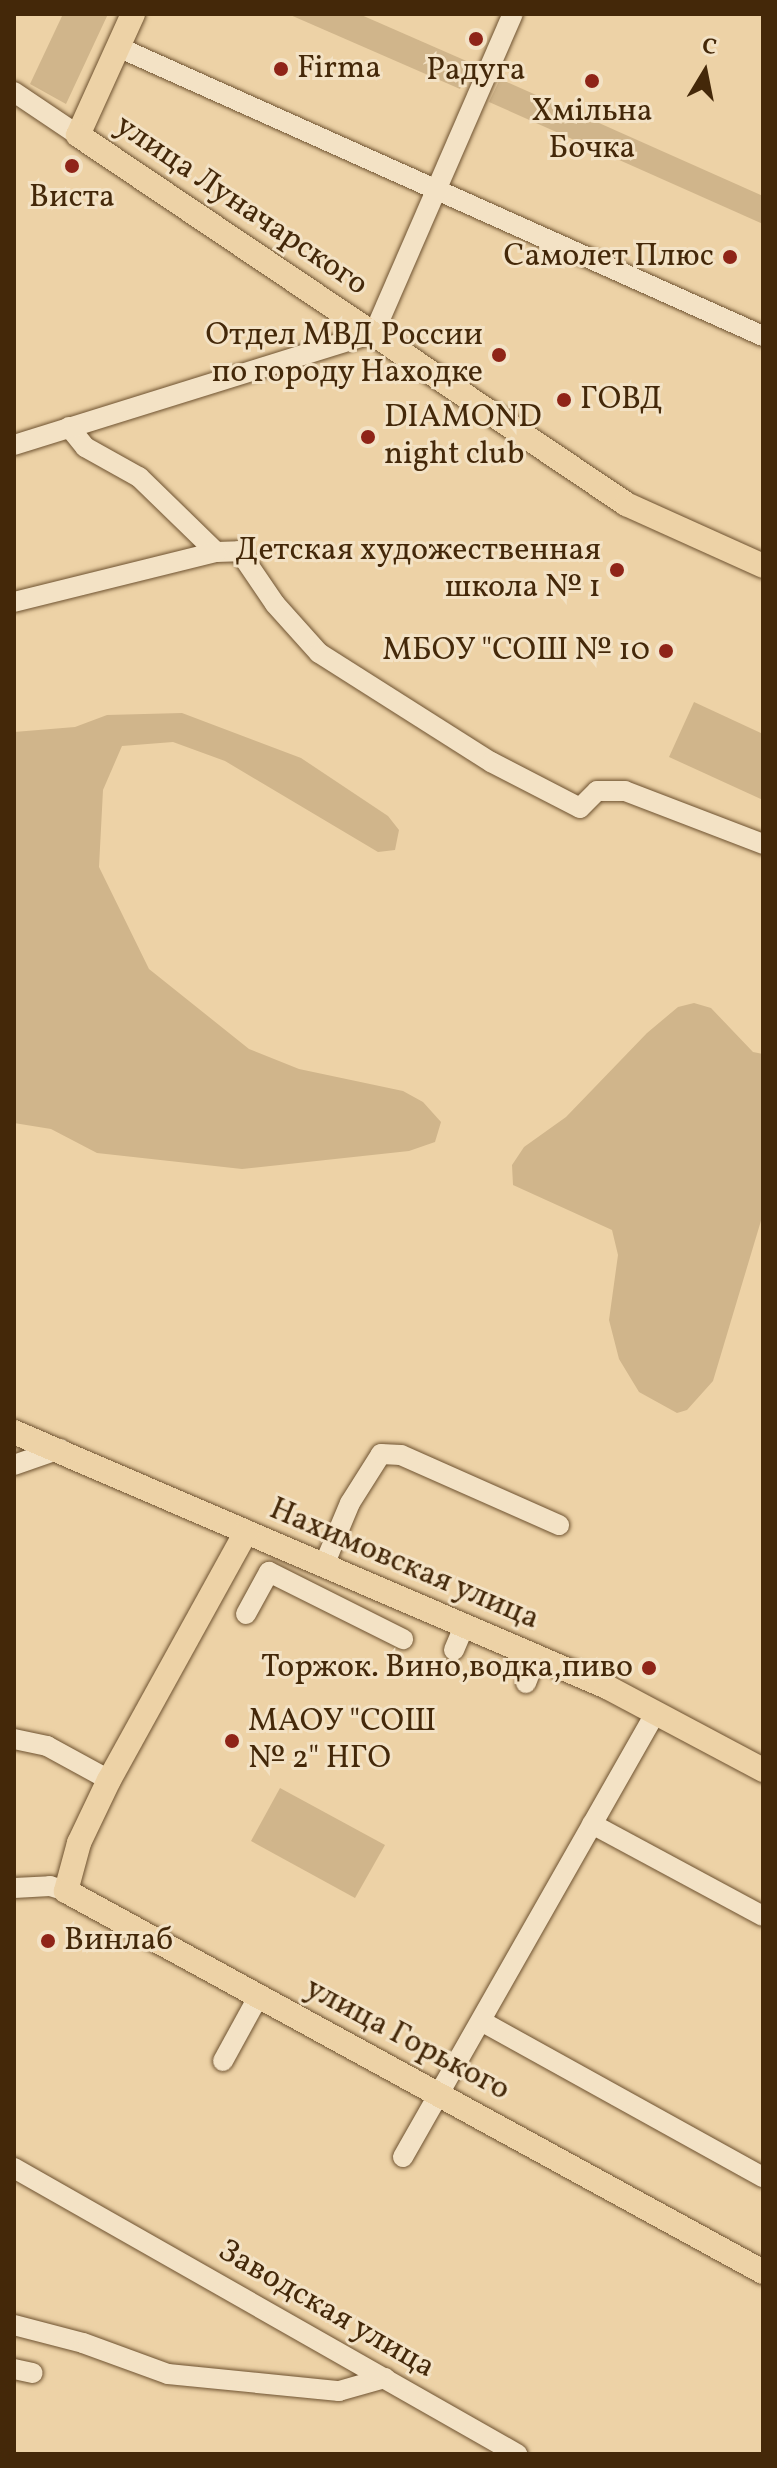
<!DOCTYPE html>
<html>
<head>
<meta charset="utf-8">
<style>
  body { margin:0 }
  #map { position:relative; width:777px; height:2468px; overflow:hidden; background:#edd2a6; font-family:Vollkorn,serif }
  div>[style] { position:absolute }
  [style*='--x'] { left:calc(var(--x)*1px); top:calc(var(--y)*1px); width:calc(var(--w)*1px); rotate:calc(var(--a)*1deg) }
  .green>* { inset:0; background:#d0b58b }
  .roads { filter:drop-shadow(0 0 2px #6e5230) drop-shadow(0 0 2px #6e5230) }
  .minor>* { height:20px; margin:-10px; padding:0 10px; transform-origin:10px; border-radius:10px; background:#f3e2c5 }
  .major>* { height:24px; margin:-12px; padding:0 12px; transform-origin:12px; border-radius:12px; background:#edd2a6 }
  .dots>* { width:22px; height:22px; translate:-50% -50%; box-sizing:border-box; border:4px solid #f3e2c5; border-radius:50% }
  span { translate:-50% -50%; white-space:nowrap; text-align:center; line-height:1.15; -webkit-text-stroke:6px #f3e2c5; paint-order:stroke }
  .poi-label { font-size:32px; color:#442809 }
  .left { translate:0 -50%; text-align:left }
  .right { translate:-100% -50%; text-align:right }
  .street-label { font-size:32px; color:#442809 }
  .frame { position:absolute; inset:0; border:16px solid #442809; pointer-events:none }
  .north { position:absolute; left:665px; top:32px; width:80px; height:80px; -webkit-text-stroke:6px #f3e2c5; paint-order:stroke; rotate:10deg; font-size:22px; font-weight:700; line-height:32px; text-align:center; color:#442809 }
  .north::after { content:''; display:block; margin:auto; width:28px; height:36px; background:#442809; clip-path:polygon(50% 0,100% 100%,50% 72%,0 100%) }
</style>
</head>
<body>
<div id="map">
  <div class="green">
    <div style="clip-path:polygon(63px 14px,108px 14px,66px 104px,30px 84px)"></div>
    <div style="clip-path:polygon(288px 14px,359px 14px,471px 63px,460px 89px)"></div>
    <div style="clip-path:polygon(500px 79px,763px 196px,763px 224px,489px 102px)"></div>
    <div style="clip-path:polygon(694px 702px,763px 734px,763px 800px,669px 757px)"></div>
    <div style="clip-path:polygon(182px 713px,301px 758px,388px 816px,399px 830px,395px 850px,378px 852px,225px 761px,173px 742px,122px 746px,103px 790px,99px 867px,149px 969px,249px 1049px,299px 1069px,403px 1091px,423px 1102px,441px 1122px,435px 1142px,409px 1151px,242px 1169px,97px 1153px,51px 1129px,14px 1123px,14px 732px,75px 727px,107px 715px)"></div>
    <div style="clip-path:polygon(694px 1003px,711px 1008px,753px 1052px,763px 1054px,763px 1214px,713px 1381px,687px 1410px,677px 1413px,639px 1392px,619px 1359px,609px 1320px,618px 1255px,612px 1230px,513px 1185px,512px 1165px,524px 1147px,566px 1117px,647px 1033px,678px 1007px)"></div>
    <div style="clip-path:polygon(280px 1788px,385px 1845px,355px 1898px,251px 1841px)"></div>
  </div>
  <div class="roads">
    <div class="minor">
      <div style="--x:118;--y:47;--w:707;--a:24.14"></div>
      <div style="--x:14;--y:92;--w:77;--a:33.9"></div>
      <div style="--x:69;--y:427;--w:26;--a:51"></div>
      <div style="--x:85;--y:447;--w:62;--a:29.1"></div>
      <div style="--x:139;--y:477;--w:107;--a:44.2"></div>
      <div style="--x:216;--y:552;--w:23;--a:-2"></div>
      <div style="--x:239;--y:551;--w:64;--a:55.8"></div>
      <div style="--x:275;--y:604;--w:66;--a:48.1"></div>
      <div style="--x:319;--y:653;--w:204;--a:32.4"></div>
      <div style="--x:491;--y:762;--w:100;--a:27.3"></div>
      <div style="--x:580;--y:808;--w:24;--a:-45"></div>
      <div style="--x:597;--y:791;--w:28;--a:0"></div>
      <div style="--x:625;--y:791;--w:148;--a:21"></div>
      <div style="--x:14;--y:445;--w:377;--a:-17.3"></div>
      <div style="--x:374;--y:333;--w:348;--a:-66.5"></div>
      <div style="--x:14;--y:602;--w:208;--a:-13.9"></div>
      <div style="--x:14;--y:1465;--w:49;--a:-19.2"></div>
      <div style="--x:324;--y:1565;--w:67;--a:-67.2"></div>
      <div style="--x:350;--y:1503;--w:58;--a:-57.7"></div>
      <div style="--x:381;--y:1454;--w:20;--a:3"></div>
      <div style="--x:401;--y:1455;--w:173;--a:23.9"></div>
      <div style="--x:246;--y:1614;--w:48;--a:-61.3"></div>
      <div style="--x:269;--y:1572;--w:150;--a:26.6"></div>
      <div style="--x:454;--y:1650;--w:26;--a:-67"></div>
      <div style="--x:526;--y:1683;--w:28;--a:-69"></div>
      <div style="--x:14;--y:1739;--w:34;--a:12"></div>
      <div style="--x:47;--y:1746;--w:71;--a:28.7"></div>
      <div style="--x:592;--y:1824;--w:194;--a:28.3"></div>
      <div style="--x:14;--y:1888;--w:36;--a:-3"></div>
      <div style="--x:50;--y:1886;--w:17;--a:17"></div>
      <div style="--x:481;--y:2021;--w:322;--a:29"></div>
      <div style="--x:223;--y:2061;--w:73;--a:-61.3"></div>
      <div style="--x:403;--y:2157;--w:512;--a:-60.38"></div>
      <div style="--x:14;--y:2168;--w:579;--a:29.62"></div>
      <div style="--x:14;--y:2325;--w:71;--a:14.6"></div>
      <div style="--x:83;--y:2343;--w:90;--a:20"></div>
      <div style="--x:168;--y:2374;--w:172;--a:5.7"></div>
      <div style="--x:339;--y:2391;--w:48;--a:-15.8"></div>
      <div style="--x:14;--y:2369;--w:19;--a:12"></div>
    </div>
    <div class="major">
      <div style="--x:133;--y:14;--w:133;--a:114.4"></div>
      <div style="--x:78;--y:135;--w:661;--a:33.95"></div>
      <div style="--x:626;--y:504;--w:150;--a:24.3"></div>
      <div style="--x:14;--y:1432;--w:646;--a:23.27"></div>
      <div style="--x:607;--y:1687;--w:177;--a:28"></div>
      <div style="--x:246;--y:1532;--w:283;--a:118.9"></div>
      <div style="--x:109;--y:1780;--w:70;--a:115.5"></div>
      <div style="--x:79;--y:1843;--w:50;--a:105.2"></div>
      <div style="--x:66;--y:1891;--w:794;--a:28.66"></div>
    </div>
  </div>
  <div class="dots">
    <div style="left:476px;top:39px;background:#8f2418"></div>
    <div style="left:281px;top:69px;background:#8f2418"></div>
    <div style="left:592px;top:81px;background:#8f2418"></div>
    <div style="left:72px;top:166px;background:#8f2418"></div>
    <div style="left:730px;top:257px;background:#8f2418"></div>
    <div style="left:499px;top:355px;background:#8f2418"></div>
    <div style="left:564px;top:400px;background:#8f2418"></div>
    <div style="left:368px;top:437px;background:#8f2418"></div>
    <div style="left:617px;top:570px;background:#8f2418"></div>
    <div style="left:666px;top:651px;background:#8f2418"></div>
    <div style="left:649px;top:1668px;background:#8f2418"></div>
    <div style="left:232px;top:1741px;background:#8f2418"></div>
    <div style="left:48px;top:1941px;background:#8f2418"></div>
  </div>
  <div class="poi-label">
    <span class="left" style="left:297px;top:69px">Firma</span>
    <span style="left:476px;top:71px">Радуга</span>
    <span style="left:592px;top:131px">Хмільна<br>Бочка</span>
    <span style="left:72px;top:198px">Виста</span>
    <span class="right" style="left:714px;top:257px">Самолет Плюс</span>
    <span class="right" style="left:483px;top:355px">Отдел МВД России<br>по городу Находке</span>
    <span class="left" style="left:580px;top:400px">ГОВД</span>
    <span class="left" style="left:384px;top:437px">DIAMOND<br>night club</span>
    <span class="right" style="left:601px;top:570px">Детская художественная<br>школа № 1</span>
    <span class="right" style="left:650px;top:651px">МБОУ "СОШ № 10</span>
    <span class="right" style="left:633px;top:1668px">Торжок. Вино,водка,пиво</span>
    <span class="left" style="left:248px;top:1741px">МАОУ "СОШ<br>№ 2" НГО</span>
    <span class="left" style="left:64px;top:1941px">Винлаб</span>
  </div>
  <div class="street-label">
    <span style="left:241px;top:206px;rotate:34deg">улица Луначарского</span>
    <span style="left:404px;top:1565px;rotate:23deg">Нахимовская улица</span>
    <span style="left:407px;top:2040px;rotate:28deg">улица Горького</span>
    <span style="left:326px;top:2310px;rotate:30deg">Заводская улица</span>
  </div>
  <div class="frame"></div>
  <div class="north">С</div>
</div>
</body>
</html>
